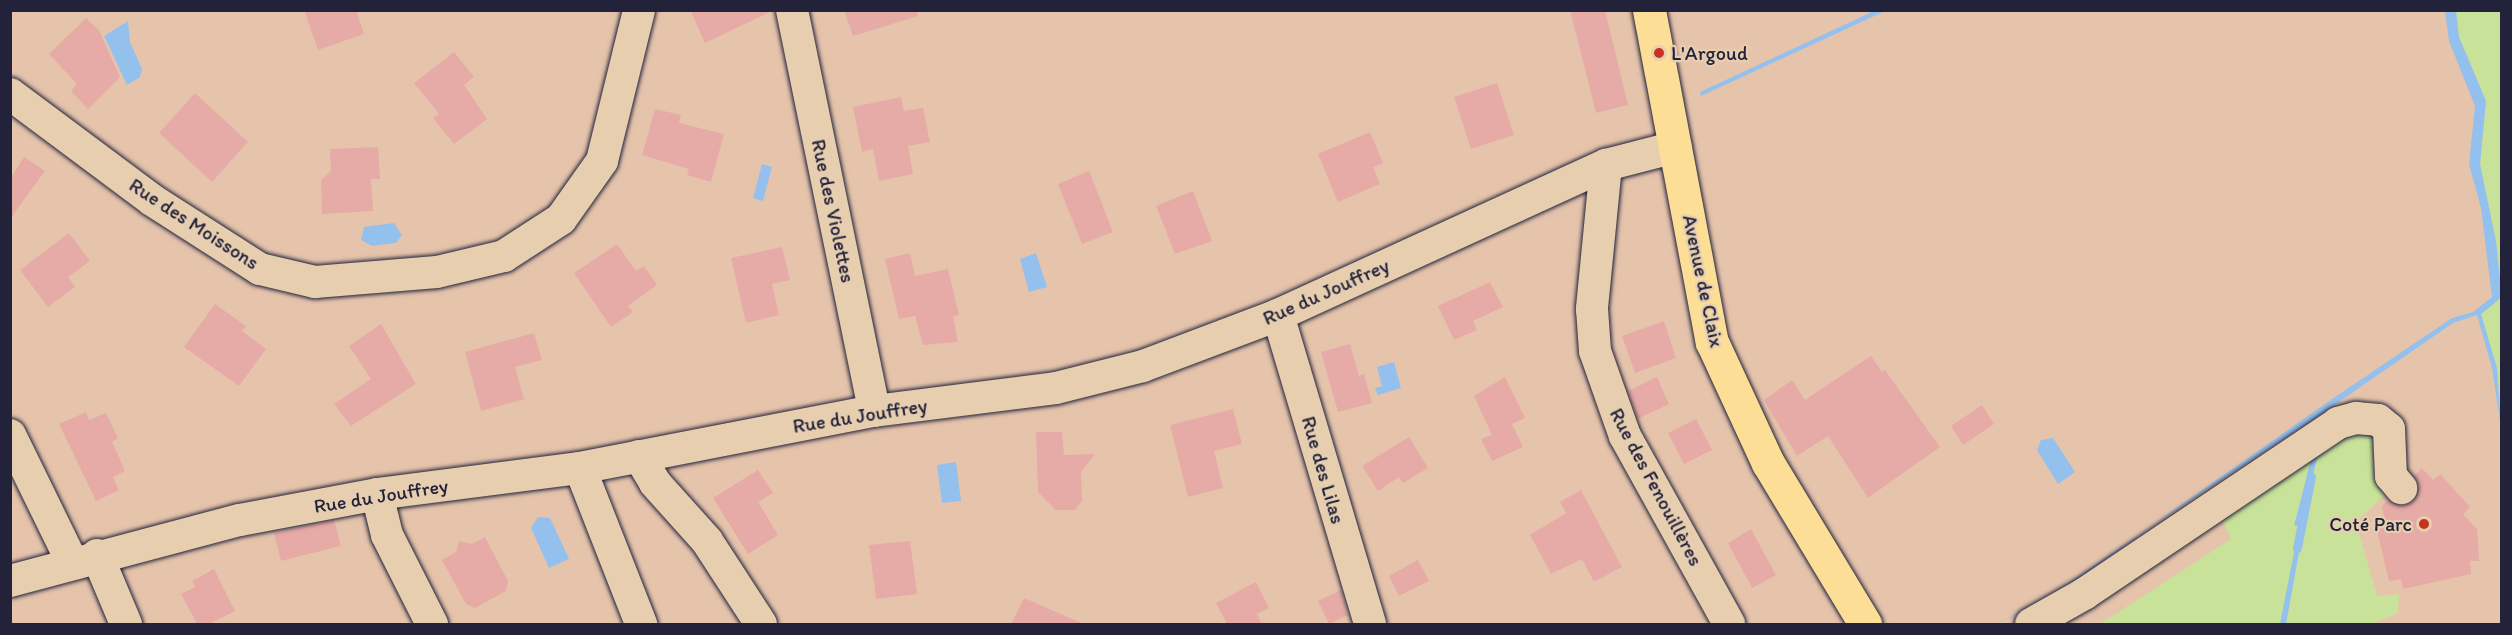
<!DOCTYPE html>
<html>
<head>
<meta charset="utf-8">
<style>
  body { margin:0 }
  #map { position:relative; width:2512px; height:635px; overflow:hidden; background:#e6c4ac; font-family:Itim,sans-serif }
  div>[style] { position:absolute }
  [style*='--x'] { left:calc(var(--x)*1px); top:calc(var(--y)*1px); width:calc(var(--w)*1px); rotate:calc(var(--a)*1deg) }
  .green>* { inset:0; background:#c8e299 }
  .water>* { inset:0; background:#93c0ed }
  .stream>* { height:9px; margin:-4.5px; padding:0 4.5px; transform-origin:4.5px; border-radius:4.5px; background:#93c0ed }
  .building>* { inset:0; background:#e6aba6 }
  .roads { filter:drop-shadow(0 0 2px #22223b) drop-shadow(0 0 2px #22223b) }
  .minor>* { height:32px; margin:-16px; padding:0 16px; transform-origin:16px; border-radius:16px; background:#e6ceaf }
  .major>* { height:33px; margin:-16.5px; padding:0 16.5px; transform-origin:16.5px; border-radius:16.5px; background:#fcde96 }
  .dots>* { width:16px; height:16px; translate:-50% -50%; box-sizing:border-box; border:3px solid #e6ceaf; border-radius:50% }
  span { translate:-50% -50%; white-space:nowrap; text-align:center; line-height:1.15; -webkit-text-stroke:4.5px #e6ceaf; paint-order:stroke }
  .poi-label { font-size:20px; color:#22223b }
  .left { translate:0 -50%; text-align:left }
  .right { translate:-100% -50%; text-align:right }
  .street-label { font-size:20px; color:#22223b }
  .frame { position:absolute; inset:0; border:12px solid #22223b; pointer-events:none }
</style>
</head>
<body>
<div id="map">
  <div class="green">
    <div style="clip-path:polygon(2456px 11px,2501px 11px,2501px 287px,2480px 163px,2486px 101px,2459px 37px)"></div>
    <div style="clip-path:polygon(2501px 297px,2501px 414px,2497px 368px,2481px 314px)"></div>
    <div style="clip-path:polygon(2369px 431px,2378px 437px,2391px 489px,2356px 522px,2377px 596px,2399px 594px,2398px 613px,2372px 624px,2100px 624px,2231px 539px,2219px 514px,2329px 439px)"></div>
  </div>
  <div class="water">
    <div style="clip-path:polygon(1876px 10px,1885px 11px,1701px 96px,1700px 92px)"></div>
    <div style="clip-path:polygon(2445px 11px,2456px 11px,2459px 37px,2486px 101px,2480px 164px,2496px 241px,2502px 297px,2481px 314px,2497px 368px,2501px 428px,2492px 368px,2477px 315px,2453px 323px,2330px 408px,2300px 525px,2294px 526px,2323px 413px,2150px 527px,2059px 593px,1997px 624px,2062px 588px,2335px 397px,2452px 318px,2473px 312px,2492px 297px,2481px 208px,2469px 164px,2475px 106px,2449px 41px)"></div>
    <div style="clip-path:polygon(128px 21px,130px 42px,142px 69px,140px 77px,127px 85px,104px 36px)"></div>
    <div style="clip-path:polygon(762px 164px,772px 167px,763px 201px,753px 198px)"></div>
    <div style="clip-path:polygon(394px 223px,402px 235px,396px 243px,372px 246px,361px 240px,364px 227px)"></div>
    <div style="clip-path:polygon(1036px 253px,1047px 287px,1029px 292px,1020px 259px)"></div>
    <div style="clip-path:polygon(1394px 362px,1401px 388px,1378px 395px,1375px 388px,1382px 386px,1377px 367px)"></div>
    <div style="clip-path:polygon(2053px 438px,2075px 472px,2058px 484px,2037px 450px,2041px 440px)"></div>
    <div style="clip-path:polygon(956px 462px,961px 501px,942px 503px,937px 465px)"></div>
    <div style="clip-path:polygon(538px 517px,550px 518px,569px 559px,549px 568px,531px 528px)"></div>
    <div style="clip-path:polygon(2302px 536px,2286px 624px,2280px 624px,2297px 537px)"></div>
  </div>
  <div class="stream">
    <div style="--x:2297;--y:548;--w:73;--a:-79"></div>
  </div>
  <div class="building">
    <div style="clip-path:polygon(304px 10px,356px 10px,364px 34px,318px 50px)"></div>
    <div style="clip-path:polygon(690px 10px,774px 10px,705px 43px)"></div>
    <div style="clip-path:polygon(844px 10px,917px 10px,918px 16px,853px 36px)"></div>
    <div style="clip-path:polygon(1570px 10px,1605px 10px,1628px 105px,1596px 113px)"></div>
    <div style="clip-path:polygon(86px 18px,99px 30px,120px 77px,88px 109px,71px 91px,77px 84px,49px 54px)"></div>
    <div style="clip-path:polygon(454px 52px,474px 77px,464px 85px,487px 119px,454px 144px,433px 118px,439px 114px,414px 83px)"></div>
    <div style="clip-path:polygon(1497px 83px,1514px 135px,1471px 149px,1454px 97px)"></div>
    <div style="clip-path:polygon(195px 93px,248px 142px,212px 182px,159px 133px)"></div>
    <div style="clip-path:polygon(901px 97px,904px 111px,923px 108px,930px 142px,908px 146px,913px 174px,879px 181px,873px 149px,862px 152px,853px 107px)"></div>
    <div style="clip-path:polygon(655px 109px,681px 115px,679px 123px,724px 134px,711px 182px,687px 175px,689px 169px,642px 155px)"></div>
    <div style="clip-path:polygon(1370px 132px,1383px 163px,1373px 167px,1380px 184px,1338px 202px,1318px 154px)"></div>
    <div style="clip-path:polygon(378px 147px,380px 179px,371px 179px,373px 211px,322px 214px,321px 180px,331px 171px,330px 149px)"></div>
    <div style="clip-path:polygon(24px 157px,45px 171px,10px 219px,10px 179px)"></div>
    <div style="clip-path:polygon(1089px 171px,1113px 232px,1082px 244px,1058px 184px)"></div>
    <div style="clip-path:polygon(1193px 191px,1212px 241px,1175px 254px,1156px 206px)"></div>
    <div style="clip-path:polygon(69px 233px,90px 261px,68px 277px,75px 287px,48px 307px,20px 270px)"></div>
    <div style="clip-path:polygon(617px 244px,636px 271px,644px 266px,657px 285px,628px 306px,633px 312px,611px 327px,574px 273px)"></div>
    <div style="clip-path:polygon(782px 247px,790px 280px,772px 284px,779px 315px,746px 323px,731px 258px)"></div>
    <div style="clip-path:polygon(910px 253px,915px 276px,948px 269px,959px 315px,953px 316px,958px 342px,923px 345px,915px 316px,899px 319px,885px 259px)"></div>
    <div style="clip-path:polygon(1490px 282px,1503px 307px,1473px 321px,1477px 330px,1454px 340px,1438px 306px)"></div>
    <div style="clip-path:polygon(215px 304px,246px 326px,242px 331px,266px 349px,239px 386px,184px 347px)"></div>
    <div style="clip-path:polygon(1664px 321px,1676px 358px,1635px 373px,1622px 336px)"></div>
    <div style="clip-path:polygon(381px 324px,416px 384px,351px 426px,334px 404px,371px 379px,349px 346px)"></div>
    <div style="clip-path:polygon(534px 333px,542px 360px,515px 367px,524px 399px,481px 411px,465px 352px)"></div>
    <div style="clip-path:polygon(1350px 344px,1359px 376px,1364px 374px,1372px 403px,1338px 412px,1321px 352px)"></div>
    <div style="clip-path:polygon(1871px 356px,1882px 372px,1885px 370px,1940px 447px,1868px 498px,1828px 436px,1797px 456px,1764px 400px,1792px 380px,1805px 400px)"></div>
    <div style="clip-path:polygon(1505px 377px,1525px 418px,1512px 424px,1523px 447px,1492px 461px,1481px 439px,1492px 435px,1474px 396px)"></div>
    <div style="clip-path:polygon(1657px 377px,1669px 404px,1638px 419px,1628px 391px)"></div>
    <div style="clip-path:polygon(1982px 405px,1994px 424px,1963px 445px,1951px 426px)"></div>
    <div style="clip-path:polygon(1233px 409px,1242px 444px,1214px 451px,1223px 488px,1188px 497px,1170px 425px)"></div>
    <div style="clip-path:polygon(86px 412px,89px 420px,106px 413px,118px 438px,112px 442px,125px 471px,113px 477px,119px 490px,96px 501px,59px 424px)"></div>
    <div style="clip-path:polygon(1696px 419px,1712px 450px,1684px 464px,1668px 433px)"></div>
    <div style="clip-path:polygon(1036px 432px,1062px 432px,1064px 455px,1095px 454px,1081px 472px,1082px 501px,1075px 510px,1056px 510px,1038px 492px)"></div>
    <div style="clip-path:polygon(1409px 437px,1428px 468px,1403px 483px,1399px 477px,1378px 491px,1362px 466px)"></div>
    <div style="clip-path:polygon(2422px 468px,2433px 480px,2440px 474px,2470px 507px,2463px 514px,2477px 529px,2479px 561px,2470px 561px,2471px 574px,2403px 589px,2401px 579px,2389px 581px,2374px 518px,2384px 516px,2382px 506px,2388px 500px,2403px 506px,2413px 501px,2419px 486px,2414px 476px)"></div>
    <div style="clip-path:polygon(758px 470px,773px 493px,758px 502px,778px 535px,748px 554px,713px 498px)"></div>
    <div style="clip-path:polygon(1581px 490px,1622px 567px,1594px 582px,1582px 559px,1551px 574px,1530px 535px,1566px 513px,1560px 502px)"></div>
    <div style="clip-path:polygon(334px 520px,341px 546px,281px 561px,274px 533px)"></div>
    <div style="clip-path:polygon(1751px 529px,1776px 575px,1752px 588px,1728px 543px)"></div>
    <div style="clip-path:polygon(485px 537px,508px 581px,506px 591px,475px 608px,466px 604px,442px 560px,456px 552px,459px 541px,472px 544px)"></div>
    <div style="clip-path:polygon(910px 541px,917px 594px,876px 599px,869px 545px)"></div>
    <div style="clip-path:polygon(1418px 560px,1429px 581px,1399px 596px,1389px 576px)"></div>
    <div style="clip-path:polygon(214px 569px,235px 611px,209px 624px,197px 624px,181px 594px,195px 587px,192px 581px)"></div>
    <div style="clip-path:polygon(1256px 582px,1269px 608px,1257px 614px,1262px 624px,1227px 624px,1216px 603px)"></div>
    <div style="clip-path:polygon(1341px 590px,1348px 615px,1329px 624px,1318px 601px)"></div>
    <div style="clip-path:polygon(1024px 598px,1084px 624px,1011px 624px)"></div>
  </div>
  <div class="roads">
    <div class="minor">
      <div style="--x:792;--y:10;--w:409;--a:78.4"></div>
      <div style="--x:10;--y:94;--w:177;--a:36.7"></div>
      <div style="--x:152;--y:200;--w:128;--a:32.6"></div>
      <div style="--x:260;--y:269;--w:57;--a:13.3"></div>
      <div style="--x:315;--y:282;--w:122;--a:-4.7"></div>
      <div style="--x:437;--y:272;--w:69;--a:-13.4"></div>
      <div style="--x:504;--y:256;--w:68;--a:-33"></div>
      <div style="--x:561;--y:219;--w:71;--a:-54.7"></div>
      <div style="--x:602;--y:161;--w:155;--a:-76.2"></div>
      <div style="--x:1606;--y:165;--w:145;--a:95.6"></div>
      <div style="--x:1592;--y:309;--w:42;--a:85.9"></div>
      <div style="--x:1595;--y:351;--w:90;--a:70.6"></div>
      <div style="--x:1625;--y:436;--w:215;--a:61"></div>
      <div style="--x:1278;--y:315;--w:322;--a:73.4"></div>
      <div style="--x:10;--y:435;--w:141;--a:64"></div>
      <div style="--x:639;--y:456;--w:31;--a:59"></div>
      <div style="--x:655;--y:483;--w:78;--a:48.1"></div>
      <div style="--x:707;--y:541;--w:99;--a:57"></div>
      <div style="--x:580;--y:468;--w:168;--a:68.6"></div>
      <div style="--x:377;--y:494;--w:42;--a:76.3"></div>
      <div style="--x:387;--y:535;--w:100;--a:63.2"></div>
      <div style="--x:97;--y:555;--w:75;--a:67.2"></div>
      <div style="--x:10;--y:581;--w:238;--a:-14.9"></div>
      <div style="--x:240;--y:520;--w:139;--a:-10.7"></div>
      <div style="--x:377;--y:494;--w:205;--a:-7.3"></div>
      <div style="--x:580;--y:468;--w:299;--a:-11"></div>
      <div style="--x:874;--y:411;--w:183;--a:-7.2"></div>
      <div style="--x:1056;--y:388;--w:90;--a:-14.2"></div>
      <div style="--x:1143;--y:366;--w:144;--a:-20.7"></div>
      <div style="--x:1278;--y:315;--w:361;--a:-24.6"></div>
      <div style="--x:1606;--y:165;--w:72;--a:-14.4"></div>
      <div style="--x:2031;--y:624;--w:61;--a:-29.5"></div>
      <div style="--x:2084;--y:594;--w:306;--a:-33.9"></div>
      <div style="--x:2338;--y:423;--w:19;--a:-16"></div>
      <div style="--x:2356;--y:418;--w:22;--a:5"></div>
      <div style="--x:2378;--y:420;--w:14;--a:39"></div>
      <div style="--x:2389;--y:429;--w:47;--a:87.6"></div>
      <div style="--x:2391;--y:476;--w:16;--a:50"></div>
    </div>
    <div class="major">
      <div style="--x:1649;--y:10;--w:338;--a:79.3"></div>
      <div style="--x:1712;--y:342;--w:133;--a:65.2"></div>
      <div style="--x:1768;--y:463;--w:188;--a:58.9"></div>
    </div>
  </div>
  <div class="dots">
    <div style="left:1659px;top:53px;background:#c8321e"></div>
    <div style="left:2424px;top:524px;background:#c8321e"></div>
  </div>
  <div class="poi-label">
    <span class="left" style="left:1671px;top:53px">L'Argoud</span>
    <span class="right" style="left:2412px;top:524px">Coté Parc</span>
  </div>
  <div class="street-label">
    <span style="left:833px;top:211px;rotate:78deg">Rue des Violettes</span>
    <span style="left:194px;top:224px;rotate:33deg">Rue des Moissons</span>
    <span style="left:1703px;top:281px;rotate:78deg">Avenue de Claix</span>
    <span style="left:1326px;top:292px;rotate:-24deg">Rue du Jouffrey</span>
    <span style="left:860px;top:416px;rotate:-9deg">Rue du Jouffrey</span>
    <span style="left:1323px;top:470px;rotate:74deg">Rue des Lilas</span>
    <span style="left:1656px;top:487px;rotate:62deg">Rue des Fenouillères</span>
    <span style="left:381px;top:496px;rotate:-9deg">Rue du Jouffrey</span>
  </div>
  <div class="frame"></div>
</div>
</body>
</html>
